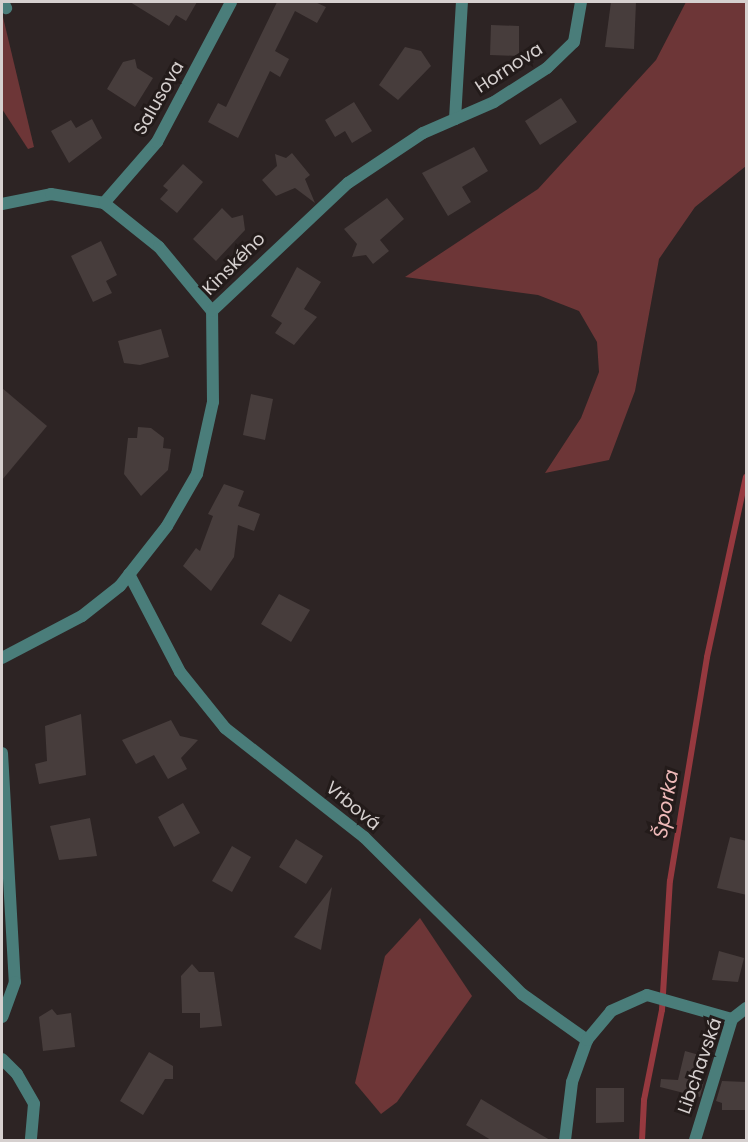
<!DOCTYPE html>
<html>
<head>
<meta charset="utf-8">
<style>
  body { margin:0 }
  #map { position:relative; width:748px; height:1142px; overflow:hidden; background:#2d2424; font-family:Poppins,sans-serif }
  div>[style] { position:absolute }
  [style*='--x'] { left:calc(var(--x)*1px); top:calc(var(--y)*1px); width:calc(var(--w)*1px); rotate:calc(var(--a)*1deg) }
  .green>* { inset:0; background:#6d3637 }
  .stream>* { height:6px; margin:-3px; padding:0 3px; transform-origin:3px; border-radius:3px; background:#96393f }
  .building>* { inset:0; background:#473d3c }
  .street>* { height:12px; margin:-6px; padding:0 6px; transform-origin:6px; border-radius:6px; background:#4a7d7a }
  span { translate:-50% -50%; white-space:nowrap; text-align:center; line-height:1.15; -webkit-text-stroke:6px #231b1a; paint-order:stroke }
  .street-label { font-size:18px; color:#d6d0cf }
  .water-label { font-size:20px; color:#eeb9b8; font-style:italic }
  .frame { position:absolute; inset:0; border:3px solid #d6d0cf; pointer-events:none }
</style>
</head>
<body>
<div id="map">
  <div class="green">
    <div style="clip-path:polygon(686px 2px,746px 2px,746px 166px,695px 207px,659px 259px,635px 391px,609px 460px,545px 473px,581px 418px,599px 372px,597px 342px,579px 311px,538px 295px,405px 277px,538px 189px,656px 60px)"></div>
    <div style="clip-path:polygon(2px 13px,34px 147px,28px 149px,2px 109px)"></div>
    <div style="clip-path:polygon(420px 918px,472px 996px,397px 1102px,381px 1114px,355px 1083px,385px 956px)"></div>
  </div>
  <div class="stream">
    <div style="--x:642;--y:1140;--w:40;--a:-87.1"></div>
    <div style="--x:644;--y:1100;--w:92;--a:-78.7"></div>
    <div style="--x:662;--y:1010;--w:129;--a:-86.5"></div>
    <div style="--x:670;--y:881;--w:227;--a:-80.6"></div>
    <div style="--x:707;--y:657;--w:184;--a:-77.8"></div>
  </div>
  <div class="building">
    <div style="clip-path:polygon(130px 2px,197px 2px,186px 21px,176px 15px,169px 26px)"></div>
    <div style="clip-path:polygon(277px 2px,315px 2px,326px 7px,317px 23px,295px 11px,275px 51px,289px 59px,280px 77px,270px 71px,238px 138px,208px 122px,218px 103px,226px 107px)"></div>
    <div style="clip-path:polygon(611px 2px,636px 2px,634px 49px,605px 47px)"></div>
    <div style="clip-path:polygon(491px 25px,519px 26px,519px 56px,490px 55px)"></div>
    <div style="clip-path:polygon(405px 47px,421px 51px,431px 66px,398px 100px,379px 85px)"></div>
    <div style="clip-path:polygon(135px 59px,137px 68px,153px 78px,135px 107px,107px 89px,123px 62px)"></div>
    <div style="clip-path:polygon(561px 98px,577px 122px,540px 145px,525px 121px)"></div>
    <div style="clip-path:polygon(354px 102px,372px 131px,352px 143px,345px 131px,335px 137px,325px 120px)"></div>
    <div style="clip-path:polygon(92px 119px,102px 138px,69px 163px,51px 131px,71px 120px,76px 128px)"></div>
    <div style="clip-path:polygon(474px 147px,488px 171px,462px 187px,471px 202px,448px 216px,422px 173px)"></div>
    <div style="clip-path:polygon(292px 153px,310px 175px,305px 179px,315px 203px,295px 188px,276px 196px,262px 180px,277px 166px,275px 154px,286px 158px)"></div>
    <div style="clip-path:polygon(183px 164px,203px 182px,177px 213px,160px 199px,168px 190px,163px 186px)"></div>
    <div style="clip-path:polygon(387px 198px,404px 219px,380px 240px,389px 251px,373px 264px,366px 255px,352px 257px,357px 244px,344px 229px)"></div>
    <div style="clip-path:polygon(222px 208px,232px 218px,243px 215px,245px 230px,216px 261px,193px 239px)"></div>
    <div style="clip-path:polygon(101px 241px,117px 275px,106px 281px,112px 293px,93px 302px,71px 256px)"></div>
    <div style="clip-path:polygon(297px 267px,321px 282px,304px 309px,317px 317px,294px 345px,275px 333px,282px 323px,271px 316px)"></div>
    <div style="clip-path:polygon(161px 329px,169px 357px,140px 365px,124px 363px,118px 341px)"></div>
    <div style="clip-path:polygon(2px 388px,47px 426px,2px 480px)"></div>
    <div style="clip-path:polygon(251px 394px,273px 399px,265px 440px,243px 435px)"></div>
    <div style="clip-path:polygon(138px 427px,151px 428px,164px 438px,163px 448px,171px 449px,168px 470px,141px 496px,124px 474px,128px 438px,137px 438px)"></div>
    <div style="clip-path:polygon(224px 484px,244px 491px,238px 506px,260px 514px,254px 531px,238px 525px,234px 557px,211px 591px,183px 566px,196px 548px,200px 551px,213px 516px,208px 514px)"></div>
    <div style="clip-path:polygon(279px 594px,310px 610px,291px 642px,261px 624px)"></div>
    <div style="clip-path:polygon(81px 714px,86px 775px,39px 784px,35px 764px,47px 761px,45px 726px)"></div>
    <div style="clip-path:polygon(171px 720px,180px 736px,198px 740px,181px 758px,187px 769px,168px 779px,154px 755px,136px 764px,122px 740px)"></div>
    <div style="clip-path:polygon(183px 803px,200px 833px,174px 847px,158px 817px)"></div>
    <div style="clip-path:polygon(90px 818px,97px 856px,59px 860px,50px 826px)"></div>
    <div style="clip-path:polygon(730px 837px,747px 841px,747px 895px,717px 888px)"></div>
    <div style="clip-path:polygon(296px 839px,323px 856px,306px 884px,279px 867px)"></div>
    <div style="clip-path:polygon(232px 846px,251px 857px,232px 892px,212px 881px)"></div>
    <div style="clip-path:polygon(332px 887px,321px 950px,294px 937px)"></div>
    <div style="clip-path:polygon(719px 951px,744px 958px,738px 982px,712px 980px)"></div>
    <div style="clip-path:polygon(192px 964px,199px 972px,214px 972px,222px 1026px,200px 1028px,200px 1013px,182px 1013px,181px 976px)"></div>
    <div style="clip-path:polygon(52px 1009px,57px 1015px,71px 1013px,75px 1047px,43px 1051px,39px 1017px)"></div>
    <div style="clip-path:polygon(685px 1051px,710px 1058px,700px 1097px,660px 1087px,661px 1079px,678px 1080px)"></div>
    <div style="clip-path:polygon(149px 1052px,173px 1066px,173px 1079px,165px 1079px,143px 1115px,120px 1101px)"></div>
    <div style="clip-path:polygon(722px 1081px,747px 1082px,747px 1110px,722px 1110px,722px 1103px,716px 1101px)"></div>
    <div style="clip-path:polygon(596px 1088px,624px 1088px,624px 1122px,596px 1123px)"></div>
    <div style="clip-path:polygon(481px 1099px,519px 1122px,550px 1140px,491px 1140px,466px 1125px)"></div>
  </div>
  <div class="street">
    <div style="--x:3;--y:2;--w:7;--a:63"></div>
    <div style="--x:455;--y:119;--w:117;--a:-86.6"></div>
    <div style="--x:104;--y:203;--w:81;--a:-49"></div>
    <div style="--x:157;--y:142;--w:158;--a:-62.1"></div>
    <div style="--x:2;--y:204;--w:50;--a:-11.5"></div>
    <div style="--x:51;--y:194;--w:54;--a:9.6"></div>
    <div style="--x:104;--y:203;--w:70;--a:38.7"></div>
    <div style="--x:159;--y:247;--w:83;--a:50.4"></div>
    <div style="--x:129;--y:574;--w:110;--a:62.5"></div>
    <div style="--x:180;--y:672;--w:72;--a:51.2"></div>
    <div style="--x:225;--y:728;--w:177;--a:38.1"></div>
    <div style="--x:364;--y:837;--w:223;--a:44.8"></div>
    <div style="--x:522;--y:994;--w:80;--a:35.3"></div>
    <div style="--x:2;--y:658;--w:90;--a:-27.7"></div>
    <div style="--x:82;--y:616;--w:48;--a:-38.3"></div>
    <div style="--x:120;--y:586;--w:76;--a:-51.9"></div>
    <div style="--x:167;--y:526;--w:60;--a:-60"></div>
    <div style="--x:197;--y:474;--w:74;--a:-77.5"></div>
    <div style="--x:213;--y:402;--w:91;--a:-90.6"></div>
    <div style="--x:212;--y:311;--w:187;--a:-43.3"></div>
    <div style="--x:348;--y:183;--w:90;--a:-33.7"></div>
    <div style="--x:423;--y:133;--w:77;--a:-23.6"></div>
    <div style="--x:494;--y:102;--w:63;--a:-32.7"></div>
    <div style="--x:547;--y:68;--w:37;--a:-44"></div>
    <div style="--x:574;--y:42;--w:41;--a:-80.1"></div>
    <div style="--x:2;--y:753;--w:229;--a:86.8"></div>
    <div style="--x:15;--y:982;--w:37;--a:110"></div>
    <div style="--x:2;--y:1059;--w:21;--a:45"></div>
    <div style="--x:17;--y:1074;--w:34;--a:60"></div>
    <div style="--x:34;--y:1104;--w:36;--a:95"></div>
    <div style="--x:565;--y:1140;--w:58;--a:-83.1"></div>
    <div style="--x:572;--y:1082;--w:45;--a:-70.3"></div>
    <div style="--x:587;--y:1040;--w:38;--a:-50"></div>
    <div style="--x:611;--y:1011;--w:39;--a:-24"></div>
    <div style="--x:647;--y:995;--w:88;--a:15.8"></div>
    <div style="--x:695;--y:1140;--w:127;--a:-73"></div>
    <div style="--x:732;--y:1019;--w:18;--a:-38"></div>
  </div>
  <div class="street-label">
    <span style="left:509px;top:68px;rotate:-33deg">Hornova</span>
    <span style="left:159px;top:98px;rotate:-60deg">Salusova</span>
    <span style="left:234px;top:264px;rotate:-45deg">Kinského</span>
    <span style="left:353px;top:806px;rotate:40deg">Vrbová</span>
    <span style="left:700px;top:1066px;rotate:-71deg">Libchavská</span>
  </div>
  <div class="water-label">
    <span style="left:666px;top:804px;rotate:-80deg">Šporka</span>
  </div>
  <div class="frame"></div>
</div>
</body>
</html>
